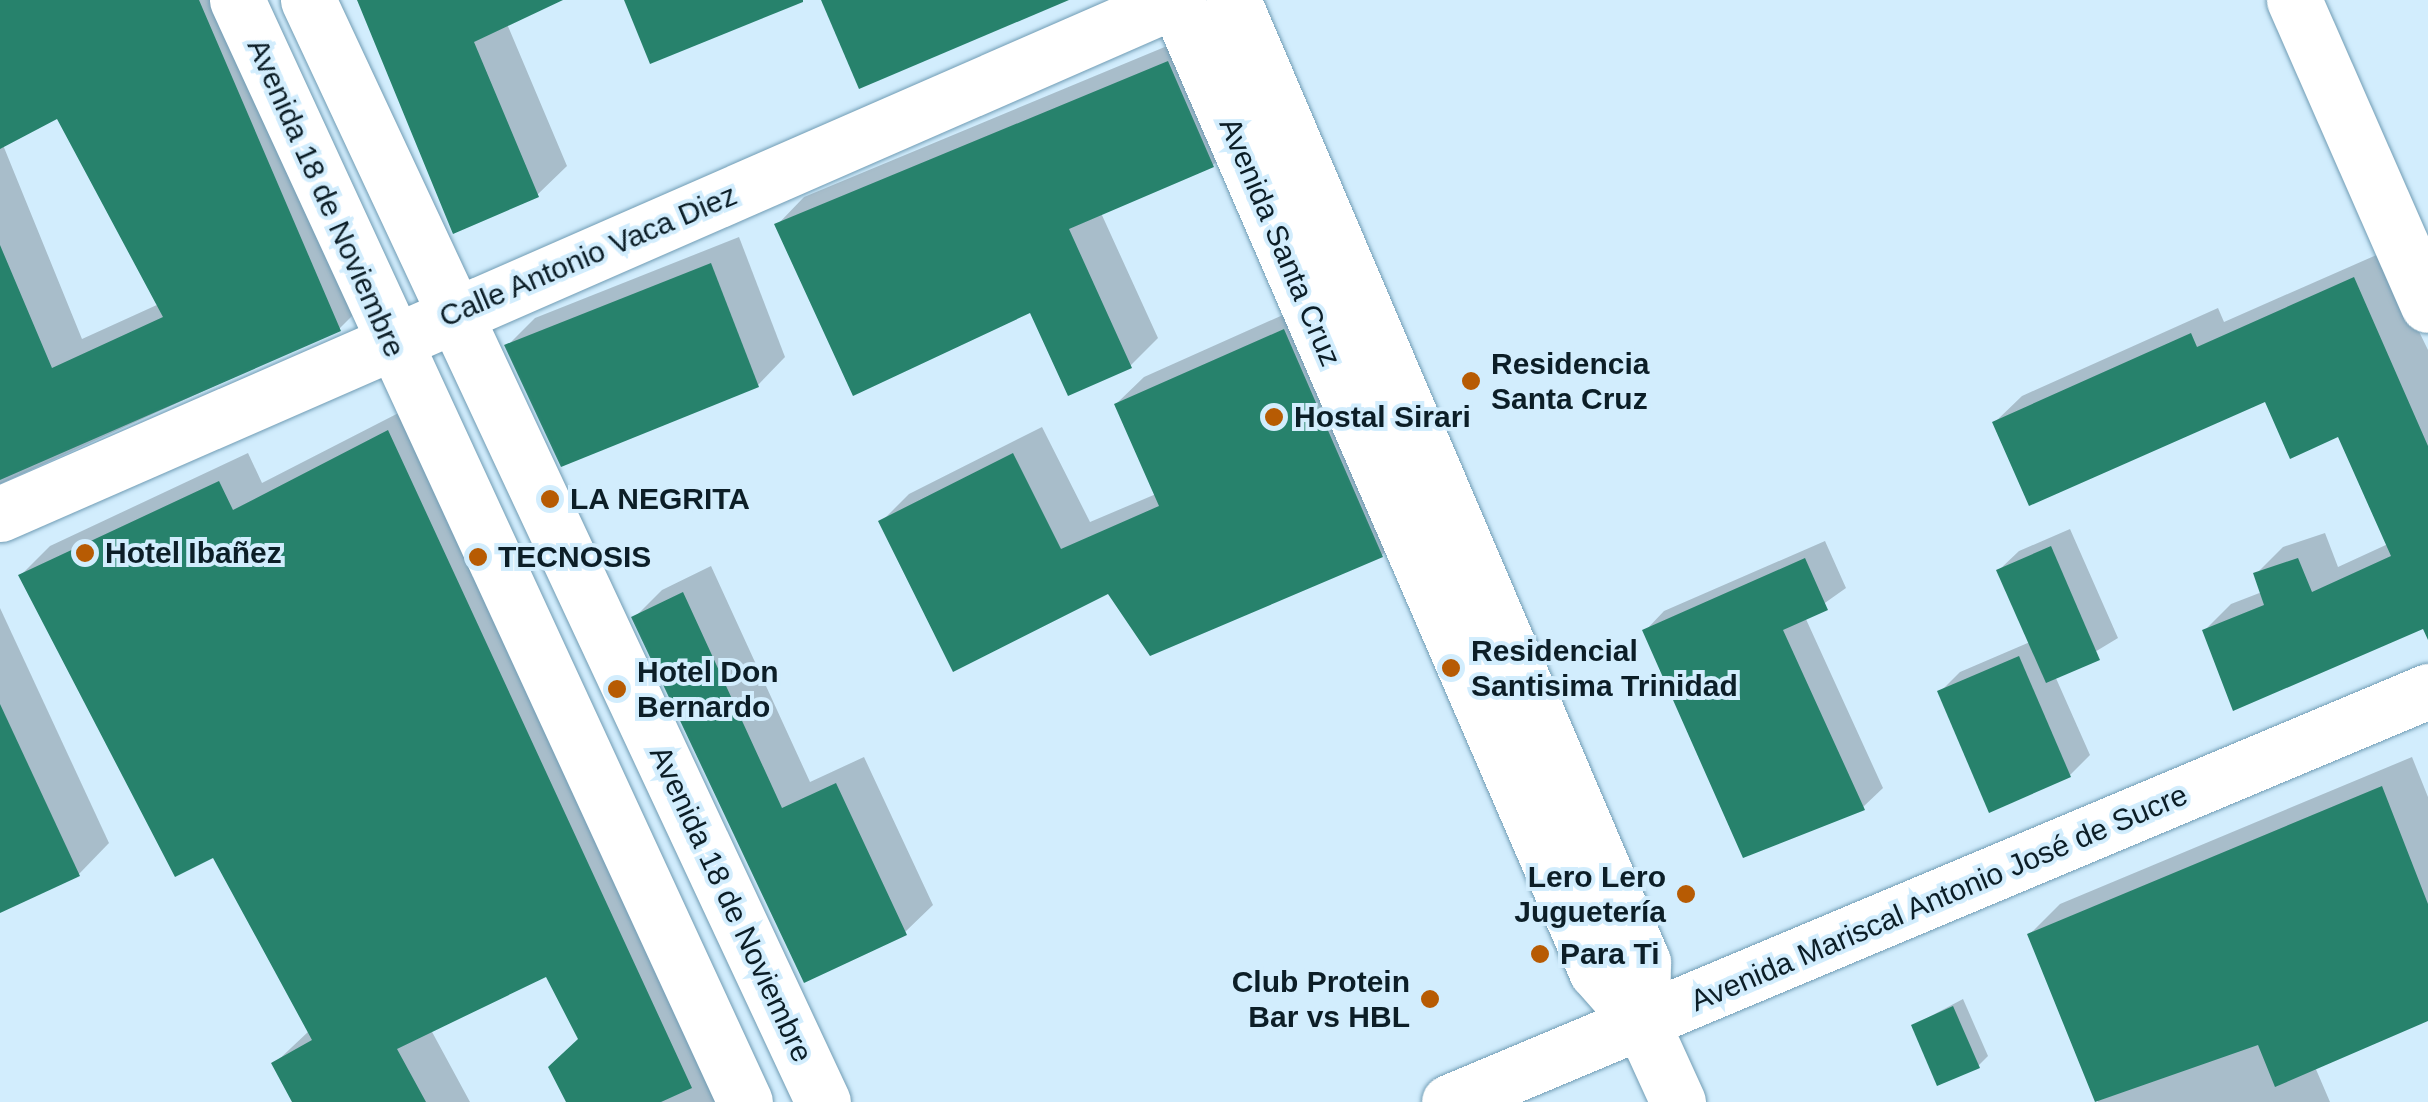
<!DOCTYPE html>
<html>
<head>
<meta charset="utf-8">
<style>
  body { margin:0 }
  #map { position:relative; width:2428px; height:1102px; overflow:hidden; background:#d2edfd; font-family:Helvetica,sans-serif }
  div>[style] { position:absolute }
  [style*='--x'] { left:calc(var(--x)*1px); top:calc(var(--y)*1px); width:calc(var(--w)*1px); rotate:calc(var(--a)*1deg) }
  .shadow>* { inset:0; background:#0003 }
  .building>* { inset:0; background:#27826c }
  .roads { filter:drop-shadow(0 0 2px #709cb4) drop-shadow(0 0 2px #709cb4) }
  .minor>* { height:55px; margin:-27.5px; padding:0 27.5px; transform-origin:27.5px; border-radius:27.5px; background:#fff }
  .secondary>* { height:55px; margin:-27.5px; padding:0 27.5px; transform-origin:27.5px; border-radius:27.5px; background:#fff }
  .dots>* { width:28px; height:28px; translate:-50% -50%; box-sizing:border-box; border:5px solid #d2edfd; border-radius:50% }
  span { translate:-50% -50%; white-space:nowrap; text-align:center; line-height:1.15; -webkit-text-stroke:8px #d2edfd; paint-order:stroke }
  .street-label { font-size:30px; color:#0c1e27 }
  .poi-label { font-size:30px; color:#0c1e27; font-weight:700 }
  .left { translate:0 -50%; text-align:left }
  .right { translate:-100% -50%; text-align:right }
</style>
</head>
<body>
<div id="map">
  <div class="shadow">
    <div style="clip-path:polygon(evenodd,0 0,236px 0,370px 298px,339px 329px,0 484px,0 0,58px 116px,159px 304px,82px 339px,3px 145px,58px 116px)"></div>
    <div style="clip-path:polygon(357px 0,558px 0,507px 24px,567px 166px,537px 195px)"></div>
    <div style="clip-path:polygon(1196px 34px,1241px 137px,1213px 165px,1101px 213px,1158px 338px,1130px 366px,1032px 310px,777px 225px,804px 197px)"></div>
    <div style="clip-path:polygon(739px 237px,785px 357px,758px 385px,507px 346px,535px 318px)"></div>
    <div style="clip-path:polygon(2381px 253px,2428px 350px,2428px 623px,2205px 630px,2231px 604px,2262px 592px,2256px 574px,2283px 547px,2325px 533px,2338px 567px,2388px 544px,2339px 434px,2266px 398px,1995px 422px,2022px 396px,2218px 308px,2224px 322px)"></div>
    <div style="clip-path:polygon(1312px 302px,1409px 527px,1382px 555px,1109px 590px,881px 522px,909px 494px,1042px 427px,1090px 522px,1156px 494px,1116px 404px,1144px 377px)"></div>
    <div style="clip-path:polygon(418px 403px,743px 1102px,568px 1102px,581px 1038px,547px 974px,431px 1030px,470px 1102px,295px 1102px,274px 1064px,309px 1031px,214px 854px,21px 575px,50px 546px,248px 453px,262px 483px)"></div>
    <div style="clip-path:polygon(2070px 529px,2118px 638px,2055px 676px,2090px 755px,2070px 775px,1940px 692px,1960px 672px,2030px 642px,1999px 570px,2019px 551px)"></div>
    <div style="clip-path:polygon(1825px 541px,1846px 588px,1805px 617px,1883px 788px,1863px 807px,1645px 631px,1664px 611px)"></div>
    <div style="clip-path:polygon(711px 566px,810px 782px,864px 757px,933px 905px,905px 932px,805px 979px,634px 618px,662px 590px)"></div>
    <div style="clip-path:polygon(0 608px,109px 843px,79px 874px,0 911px)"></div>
    <div style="clip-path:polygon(2412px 757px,2428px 797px,2428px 1019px,2315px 1067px,2330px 1102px,2098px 1102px,2030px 934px,2060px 904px)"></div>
    <div style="clip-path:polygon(1963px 999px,1988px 1056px,1978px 1066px,1914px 1025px)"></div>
  </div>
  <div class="building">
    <div style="clip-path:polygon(0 0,199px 0,341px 331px,0 480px,0 245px,52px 368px,163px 317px,57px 119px,0 149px)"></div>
    <div style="clip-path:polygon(357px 0,563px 0,474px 42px,539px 197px,453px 234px)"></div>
    <div style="clip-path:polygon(624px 0,803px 0,803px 2px,650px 64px)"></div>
    <div style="clip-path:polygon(821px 0,1069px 0,859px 89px)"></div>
    <div style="clip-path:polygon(1168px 61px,1214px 167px,1069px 229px,1132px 368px,1068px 396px,1030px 313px,853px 396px,774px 224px)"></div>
    <div style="clip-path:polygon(711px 263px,759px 387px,561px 467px,504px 345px)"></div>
    <div style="clip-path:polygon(2354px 277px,2428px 446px,2428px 640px,2423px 629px,2233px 711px,2202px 630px,2264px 605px,2253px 573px,2298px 558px,2312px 592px,2391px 556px,2338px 437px,2290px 459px,2265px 402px,2029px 506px,1992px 422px,2191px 333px,2197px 347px)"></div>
    <div style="clip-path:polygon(1284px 329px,1383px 557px,1150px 656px,1108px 594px,953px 672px,878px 521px,1013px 453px,1061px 549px,1159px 506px,1114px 404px)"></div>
    <div style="clip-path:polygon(388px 430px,692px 1088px,661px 1102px,566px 1102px,548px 1067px,578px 1039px,546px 977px,397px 1049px,426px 1102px,292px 1102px,271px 1063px,312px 1040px,213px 858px,175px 877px,18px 575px,219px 481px,233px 510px)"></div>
    <div style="clip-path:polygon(2051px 546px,2100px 660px,2046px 683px,1996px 570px)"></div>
    <div style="clip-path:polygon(1805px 558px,1828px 610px,1783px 630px,1865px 810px,1743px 858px,1642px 630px)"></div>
    <div style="clip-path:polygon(683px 592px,782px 808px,836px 783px,907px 935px,804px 983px,631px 617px)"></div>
    <div style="clip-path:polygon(2019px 656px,2071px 777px,1989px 813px,1937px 691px)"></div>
    <div style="clip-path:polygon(0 704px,80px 876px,0 913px)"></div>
    <div style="clip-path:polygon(2382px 786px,2428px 904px,2428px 1021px,2275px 1087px,2258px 1045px,2095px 1102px,2027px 934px)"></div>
    <div style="clip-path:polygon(1953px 1006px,1980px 1068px,1937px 1086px,1911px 1025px)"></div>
  </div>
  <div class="roads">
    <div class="minor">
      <div style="--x:237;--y:0;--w:1213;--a:65.25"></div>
      <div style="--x:308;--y:0;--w:1216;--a:64.95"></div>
      <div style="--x:2294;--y:0;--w:333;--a:66.3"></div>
      <div style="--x:0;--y:514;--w:1283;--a:-23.61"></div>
      <div style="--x:1449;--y:1102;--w:1062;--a:-22.77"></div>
    </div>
    <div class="secondary">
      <div style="--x:1176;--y:0;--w:1058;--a:66.61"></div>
      <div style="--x:1596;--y:971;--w:69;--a:48.5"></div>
      <div style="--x:1642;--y:1023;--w:87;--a:65.5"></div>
      <div style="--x:1233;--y:0;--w:1046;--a:66.92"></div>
      <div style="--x:1643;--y:962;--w:61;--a:90.9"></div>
    </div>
  </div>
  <div class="dots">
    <div style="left:1471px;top:381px;background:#b75b03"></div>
    <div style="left:1274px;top:417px;background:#b75b03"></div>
    <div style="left:550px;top:499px;background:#b75b03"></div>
    <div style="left:85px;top:553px;background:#b75b03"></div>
    <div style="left:478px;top:557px;background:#b75b03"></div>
    <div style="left:1451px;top:668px;background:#b75b03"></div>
    <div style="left:617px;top:689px;background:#b75b03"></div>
    <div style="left:1686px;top:894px;background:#b75b03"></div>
    <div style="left:1540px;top:954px;background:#b75b03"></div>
    <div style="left:1430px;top:999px;background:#b75b03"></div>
  </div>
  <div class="street-label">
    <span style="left:326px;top:198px;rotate:66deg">Avenida 18 de Noviembre</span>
    <span style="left:1280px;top:242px;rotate:67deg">Avenida Santa Cruz</span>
    <span style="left:588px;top:256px;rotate:-23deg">Calle Antonio Vaca Diez</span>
    <span style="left:1939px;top:898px;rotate:-23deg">Avenida Mariscal Antonio José de Sucre</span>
    <span style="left:731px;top:904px;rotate:65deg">Avenida 18 de Noviembre</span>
  </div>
  <div class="poi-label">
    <span class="left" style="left:1491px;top:381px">Residencia<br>Santa Cruz</span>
    <span class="left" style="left:1294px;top:417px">Hostal Sirari</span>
    <span class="left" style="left:570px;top:499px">LA NEGRITA</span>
    <span class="left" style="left:105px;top:553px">Hotel Ibañez</span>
    <span class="left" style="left:498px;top:557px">TECNOSIS</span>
    <span class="left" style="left:1471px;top:668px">Residencial<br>Santisima Trinidad</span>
    <span class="left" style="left:637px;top:689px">Hotel Don<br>Bernardo</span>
    <span class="right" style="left:1666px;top:894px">Lero Lero<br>Juguetería</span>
    <span class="left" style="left:1560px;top:954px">Para Ti</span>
    <span class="right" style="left:1410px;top:999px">Club Protein<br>Bar vs HBL</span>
  </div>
</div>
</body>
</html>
